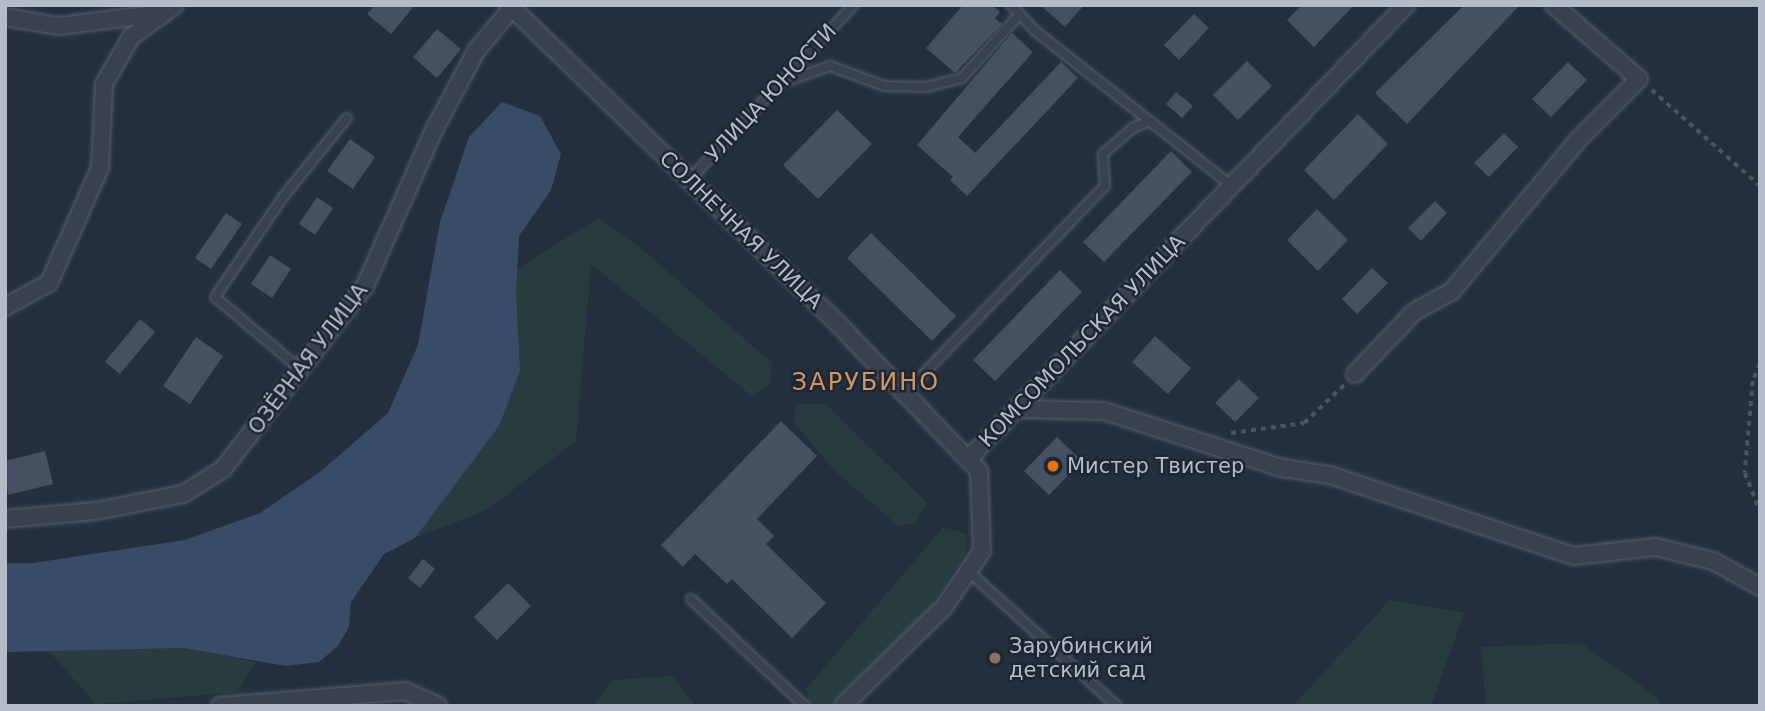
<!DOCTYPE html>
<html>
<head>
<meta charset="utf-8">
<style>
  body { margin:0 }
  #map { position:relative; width:1765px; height:711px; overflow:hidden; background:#242f3e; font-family:"DejaVu Sans",sans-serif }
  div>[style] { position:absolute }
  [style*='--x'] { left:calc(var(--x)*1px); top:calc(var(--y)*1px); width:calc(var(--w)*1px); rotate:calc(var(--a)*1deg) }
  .green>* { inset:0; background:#263c3f }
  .water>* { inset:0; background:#394c67 }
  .building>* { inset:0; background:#455162 }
  .path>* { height:3.5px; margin-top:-1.75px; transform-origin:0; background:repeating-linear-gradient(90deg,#44595c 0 5px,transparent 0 10px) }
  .roads { filter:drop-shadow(0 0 2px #565f6c) drop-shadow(0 0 2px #565f6c) }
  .lane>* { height:8px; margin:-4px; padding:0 4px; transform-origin:4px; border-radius:4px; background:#38414e }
  .street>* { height:16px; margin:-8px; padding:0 8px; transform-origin:8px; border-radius:8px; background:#38414e }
  .dots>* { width:19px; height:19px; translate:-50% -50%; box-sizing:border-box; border:4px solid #1d2633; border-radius:50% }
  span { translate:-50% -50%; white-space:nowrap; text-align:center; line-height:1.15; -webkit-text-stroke:5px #1d2633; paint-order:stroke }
  .street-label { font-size:21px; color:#b4bcc9 }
  .poi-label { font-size:21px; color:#b4bcc9 }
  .left { translate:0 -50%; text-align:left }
  .quarter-label { font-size:24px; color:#d59563; letter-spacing:2px }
  .frame { position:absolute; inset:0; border:7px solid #b4bcc9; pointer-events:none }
</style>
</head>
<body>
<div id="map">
  <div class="green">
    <div style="clip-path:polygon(598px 218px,642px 249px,772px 363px,771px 384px,752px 396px,591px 264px,576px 441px,487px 510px,415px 538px,499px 426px,517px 269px)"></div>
    <div style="clip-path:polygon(796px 404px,826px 404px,927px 503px,916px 523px,898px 526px,834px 470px,794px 423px)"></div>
    <div style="clip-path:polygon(943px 527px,967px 534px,966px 553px,927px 612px,830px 705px,810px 704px,806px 689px)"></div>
    <div style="clip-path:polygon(1390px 600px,1464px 613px,1431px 706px,1293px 706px)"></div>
    <div style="clip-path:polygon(1581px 643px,1658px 698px,1660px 706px,1486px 706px,1481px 647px)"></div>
    <div style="clip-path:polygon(183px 648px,256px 662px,237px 692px,96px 704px,47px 649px)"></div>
    <div style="clip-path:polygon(672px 676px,696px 706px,593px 706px,613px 680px)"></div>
  </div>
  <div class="water">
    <div style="clip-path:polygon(502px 102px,540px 116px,561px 154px,551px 190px,519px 236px,516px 291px,520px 371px,499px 426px,415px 538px,384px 554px,351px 602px,349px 627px,338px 646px,319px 662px,286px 666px,183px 648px,5px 652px,5px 563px,33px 563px,185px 540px,260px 513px,320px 472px,388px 413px,418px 345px,440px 222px,469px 137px)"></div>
  </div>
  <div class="building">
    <div style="clip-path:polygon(375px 5px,415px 5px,391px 34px,367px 14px)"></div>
    <div style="clip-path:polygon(963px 5px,992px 5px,1000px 12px,995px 18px,1002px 24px,955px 73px,926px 48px)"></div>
    <div style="clip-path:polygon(1040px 5px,1084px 5px,1065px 27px)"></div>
    <div style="clip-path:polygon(1302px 5px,1354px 5px,1314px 47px,1287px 20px)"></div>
    <div style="clip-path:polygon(1464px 5px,1520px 5px,1407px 124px,1375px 93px)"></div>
    <div style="clip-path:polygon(1194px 14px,1209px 28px,1179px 60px,1164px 45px)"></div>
    <div style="clip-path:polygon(437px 29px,461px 49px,437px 78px,413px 57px)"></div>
    <div style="clip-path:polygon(1012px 33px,1033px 52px,958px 137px,975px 153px,1061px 62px,1078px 78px,967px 196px,950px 180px,953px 177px,917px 145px)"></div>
    <div style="clip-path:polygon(1247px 61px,1272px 86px,1238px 120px,1213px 95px)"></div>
    <div style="clip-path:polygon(1568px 62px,1587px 80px,1551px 117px,1532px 99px)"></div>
    <div style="clip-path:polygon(1176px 92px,1193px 106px,1182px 118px,1166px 104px)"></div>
    <div style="clip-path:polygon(837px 110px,872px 144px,818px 199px,783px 165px)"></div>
    <div style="clip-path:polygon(1358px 114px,1388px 144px,1334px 200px,1304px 170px)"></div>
    <div style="clip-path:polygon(1504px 133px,1518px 147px,1489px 177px,1474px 163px)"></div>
    <div style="clip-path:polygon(350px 139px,375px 157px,353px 189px,327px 171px)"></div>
    <div style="clip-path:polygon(1171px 151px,1192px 172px,1104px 262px,1083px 242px)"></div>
    <div style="clip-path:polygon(317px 197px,333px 208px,315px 235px,299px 224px)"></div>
    <div style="clip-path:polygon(1435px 201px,1447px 213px,1421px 241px,1408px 228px)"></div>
    <div style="clip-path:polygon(1317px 209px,1348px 240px,1318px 271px,1287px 240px)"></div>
    <div style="clip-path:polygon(226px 213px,242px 224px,211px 269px,195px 258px)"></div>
    <div style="clip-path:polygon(871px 233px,956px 316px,932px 341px,847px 258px)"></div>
    <div style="clip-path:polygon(270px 255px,291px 269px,272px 298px,251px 284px)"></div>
    <div style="clip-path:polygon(1372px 268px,1388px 283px,1357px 314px,1342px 299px)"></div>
    <div style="clip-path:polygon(1060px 270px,1082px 292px,995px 381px,973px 360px)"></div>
    <div style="clip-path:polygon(140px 319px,155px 332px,120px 374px,105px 362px)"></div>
    <div style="clip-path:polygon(1155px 336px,1191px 368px,1168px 394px,1132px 362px)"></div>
    <div style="clip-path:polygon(196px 337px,223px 356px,190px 404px,163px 386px)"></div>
    <div style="clip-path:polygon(1239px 379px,1259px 398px,1235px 422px,1215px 403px)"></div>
    <div style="clip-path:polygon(781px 421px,817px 456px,757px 519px,774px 536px,766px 544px,826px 603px,792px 638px,732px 579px,727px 584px,695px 554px,683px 567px,661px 545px)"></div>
    <div style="clip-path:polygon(1057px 437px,1082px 461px,1049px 495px,1024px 471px)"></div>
    <div style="clip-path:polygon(45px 451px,53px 484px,8px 495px,5px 461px)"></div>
    <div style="clip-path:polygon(423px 559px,435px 569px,420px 588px,408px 578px)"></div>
    <div style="clip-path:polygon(508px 583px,531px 606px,497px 640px,474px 617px)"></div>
  </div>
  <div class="path">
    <div style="--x:1652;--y:90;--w:144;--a:41.6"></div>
    <div style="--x:1760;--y:364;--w:18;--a:112"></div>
    <div style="--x:1753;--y:381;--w:92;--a:95"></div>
    <div style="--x:1745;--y:473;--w:41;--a:68.5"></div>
    <div style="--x:1231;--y:433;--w:74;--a:-7.8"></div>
    <div style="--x:1304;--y:423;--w:55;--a:-43.5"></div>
  </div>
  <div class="roads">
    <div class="lane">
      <div style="--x:1011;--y:5;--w:34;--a:47"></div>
      <div style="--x:1034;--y:30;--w:252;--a:38.2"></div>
      <div style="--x:779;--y:84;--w:54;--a:-19.4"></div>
      <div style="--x:830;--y:66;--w:58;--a:20.3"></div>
      <div style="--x:884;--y:86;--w:42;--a:1.4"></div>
      <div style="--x:926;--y:87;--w:37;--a:-14"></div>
      <div style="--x:962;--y:78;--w:86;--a:-47.8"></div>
      <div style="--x:689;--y:180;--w:241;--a:-46.7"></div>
      <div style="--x:300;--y:369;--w:111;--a:-139.7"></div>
      <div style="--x:215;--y:297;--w:121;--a:-55.8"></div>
      <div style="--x:283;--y:197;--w:102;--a:-51"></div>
      <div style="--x:906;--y:392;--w:286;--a:-46"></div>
      <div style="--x:1105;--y:186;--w:32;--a:-94"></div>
      <div style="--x:1103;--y:154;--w:40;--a:-41"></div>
      <div style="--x:1133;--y:128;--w:17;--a:-24"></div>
      <div style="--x:968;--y:571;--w:201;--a:42.2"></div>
      <div style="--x:691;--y:599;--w:156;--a:43.2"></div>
    </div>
    <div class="street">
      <div style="--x:509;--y:5;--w:465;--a:44.1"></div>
      <div style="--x:843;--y:329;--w:197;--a:46.2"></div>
      <div style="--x:979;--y:471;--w:80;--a:87.9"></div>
      <div style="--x:982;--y:551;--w:68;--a:124.2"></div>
      <div style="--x:944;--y:607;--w:141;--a:135.6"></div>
      <div style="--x:5;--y:17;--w:55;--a:9.5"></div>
      <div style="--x:59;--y:26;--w:104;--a:-7.2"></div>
      <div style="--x:5;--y:307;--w:50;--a:-28.6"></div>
      <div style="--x:49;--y:283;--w:126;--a:-66.1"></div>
      <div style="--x:100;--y:168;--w:84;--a:-87.3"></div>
      <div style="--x:104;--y:84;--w:54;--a:-60.1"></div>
      <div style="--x:131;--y:37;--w:54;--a:-36"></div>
      <div style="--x:1355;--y:374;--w:86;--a:-46.4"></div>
      <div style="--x:1414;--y:312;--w:43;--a:-28.9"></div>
      <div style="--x:1452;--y:291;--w:198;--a:-50.1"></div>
      <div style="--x:1579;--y:139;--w:85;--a:-45"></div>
      <div style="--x:1639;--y:79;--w:113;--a:-139"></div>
      <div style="--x:1016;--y:409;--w:88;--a:1.3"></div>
      <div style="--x:1104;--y:411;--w:187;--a:17.8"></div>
      <div style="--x:1282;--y:468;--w:49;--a:8.3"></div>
      <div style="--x:1330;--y:475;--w:257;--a:18.4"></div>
      <div style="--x:1574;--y:556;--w:82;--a:-6.3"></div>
      <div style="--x:1656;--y:547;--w:59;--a:13.8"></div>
      <div style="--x:1713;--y:561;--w:54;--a:29"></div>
      <div style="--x:970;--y:457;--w:628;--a:-46.03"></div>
      <div style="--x:5;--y:519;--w:91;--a:-5"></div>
      <div style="--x:96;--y:511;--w:89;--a:-11.1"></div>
      <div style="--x:183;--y:494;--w:47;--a:-32"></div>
      <div style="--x:223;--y:469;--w:232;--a:-52.2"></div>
      <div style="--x:365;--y:286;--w:171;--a:-66.1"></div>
      <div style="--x:434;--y:130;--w:89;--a:-62"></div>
      <div style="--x:476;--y:51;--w:56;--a:-50.1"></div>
      <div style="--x:220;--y:706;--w:186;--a:-4.6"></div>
      <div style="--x:405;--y:691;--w:36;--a:24"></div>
    </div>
  </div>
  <div class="dots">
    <div style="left:1053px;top:466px;background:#e8710a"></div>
    <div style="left:995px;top:658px;background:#8d6e63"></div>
  </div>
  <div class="street-label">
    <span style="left:771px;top:93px;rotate:-47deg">УЛИЦА ЮНОСТИ</span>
    <span style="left:741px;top:230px;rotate:44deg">СОЛНЕЧНАЯ УЛИЦА</span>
    <span style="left:1082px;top:341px;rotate:-46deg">КОМСОМОЛЬСКАЯ УЛИЦА</span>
    <span style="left:308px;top:359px;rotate:-53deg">ОЗЁРНАЯ УЛИЦА</span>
  </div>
  <div class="poi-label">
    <span class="left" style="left:1067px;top:466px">Мистер Твистер</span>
    <span class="left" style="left:1009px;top:658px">Зарубинский<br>детский сад</span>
  </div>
  <div class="quarter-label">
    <span style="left:866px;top:383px">ЗАРУБИНО</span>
  </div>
  <div class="frame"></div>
</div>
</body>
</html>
